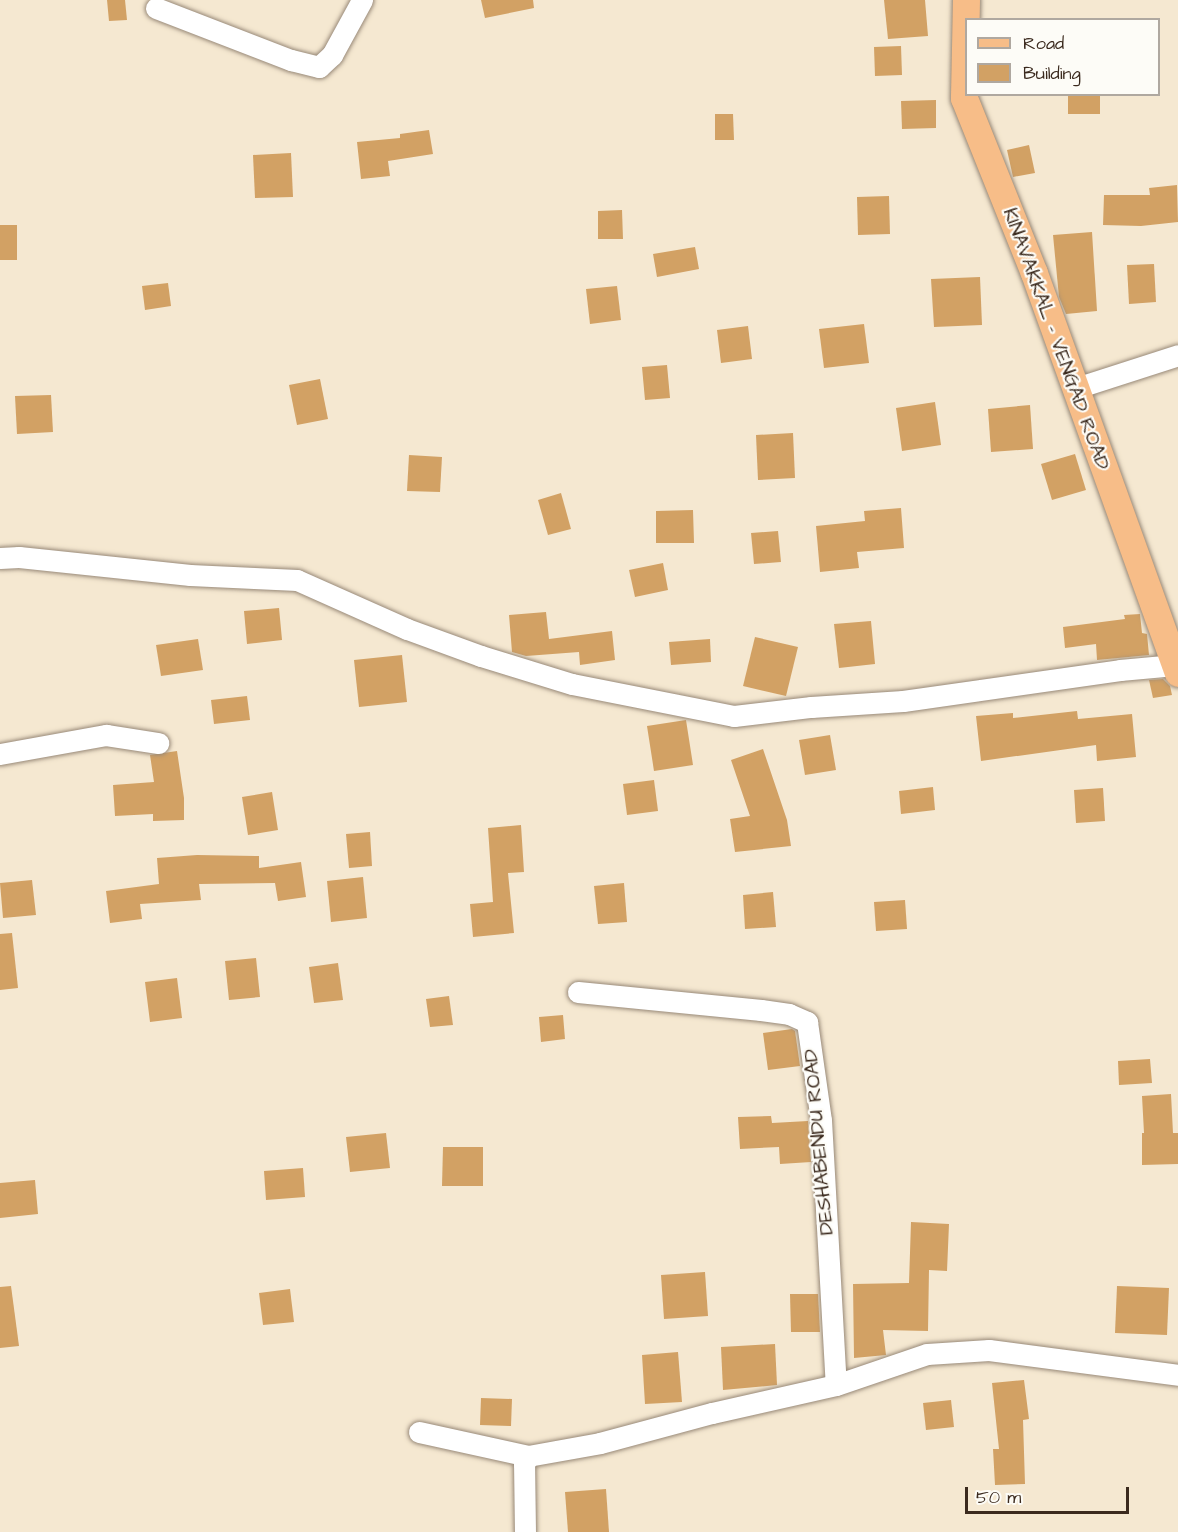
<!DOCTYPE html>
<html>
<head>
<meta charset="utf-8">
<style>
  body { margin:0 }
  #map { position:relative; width:1178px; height:1532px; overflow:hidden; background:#f5e8d1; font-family:"Architects Daughter",sans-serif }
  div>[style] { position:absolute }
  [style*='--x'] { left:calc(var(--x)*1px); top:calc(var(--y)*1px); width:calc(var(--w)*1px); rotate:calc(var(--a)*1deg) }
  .building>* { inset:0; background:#d2a164 }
  .roads { filter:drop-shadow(0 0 2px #988978) drop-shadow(0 0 2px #988978) }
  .minor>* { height:21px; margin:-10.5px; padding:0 10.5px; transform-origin:10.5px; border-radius:10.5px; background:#fff }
  .major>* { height:27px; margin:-13.5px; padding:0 13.5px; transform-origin:13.5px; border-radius:13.5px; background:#f7bd88 }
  span { translate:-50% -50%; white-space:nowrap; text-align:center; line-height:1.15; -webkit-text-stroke:4.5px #fdfcf7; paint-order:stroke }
  .street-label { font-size:20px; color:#3b2a1e }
  .legend { position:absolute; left:965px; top:18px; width:195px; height:78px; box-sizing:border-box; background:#fdfcf7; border:2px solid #afa8a0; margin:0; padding:8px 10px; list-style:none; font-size:18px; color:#3b2a1e }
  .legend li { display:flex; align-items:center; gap:12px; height:30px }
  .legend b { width:30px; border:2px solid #afa8a0 }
  .scale { position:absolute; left:965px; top:1487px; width:164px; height:27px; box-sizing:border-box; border:3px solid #3b2a1e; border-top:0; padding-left:8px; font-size:18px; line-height:21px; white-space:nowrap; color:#3b2a1e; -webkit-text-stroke:4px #fdfcf7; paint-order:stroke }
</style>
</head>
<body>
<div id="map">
  <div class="building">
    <div style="clip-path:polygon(107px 0,125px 0,127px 20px,109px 21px)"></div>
    <div style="clip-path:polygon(481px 0,533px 0,534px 8px,485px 18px)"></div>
    <div style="clip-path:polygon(884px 0,925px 0,928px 36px,888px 39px)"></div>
    <div style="clip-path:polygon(901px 46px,902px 75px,875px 76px,874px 47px)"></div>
    <div style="clip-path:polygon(1068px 94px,1100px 94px,1100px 114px,1068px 114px)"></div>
    <div style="clip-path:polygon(936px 100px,936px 128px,902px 129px,901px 101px)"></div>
    <div style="clip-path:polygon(715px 114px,733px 114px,734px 140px,715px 140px)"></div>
    <div style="clip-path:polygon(429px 130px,433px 154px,388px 161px,390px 176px,361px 179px,357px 142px,400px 138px,400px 134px)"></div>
    <div style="clip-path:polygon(1029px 145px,1035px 173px,1013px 177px,1007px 150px)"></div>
    <div style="clip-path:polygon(291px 153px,293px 197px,255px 198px,253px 155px)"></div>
    <div style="clip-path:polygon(1177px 185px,1178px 222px,1141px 226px,1103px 225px,1104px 195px,1150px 195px,1149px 188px)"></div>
    <div style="clip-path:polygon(889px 196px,890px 234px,858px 235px,857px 197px)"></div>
    <div style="clip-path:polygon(622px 210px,623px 239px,598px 239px,598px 211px)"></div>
    <div style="clip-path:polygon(0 225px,17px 225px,17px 260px,0 260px)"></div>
    <div style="clip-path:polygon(1092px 232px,1097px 311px,1066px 314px,1059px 297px,1053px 235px)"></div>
    <div style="clip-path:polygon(695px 247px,699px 269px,657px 277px,653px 254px)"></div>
    <div style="clip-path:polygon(1154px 264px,1156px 302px,1129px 304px,1127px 265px)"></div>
    <div style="clip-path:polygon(980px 277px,982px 325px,934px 327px,931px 279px)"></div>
    <div style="clip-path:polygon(168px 283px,171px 306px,145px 310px,142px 286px)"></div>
    <div style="clip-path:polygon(617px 286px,621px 320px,590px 324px,586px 289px)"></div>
    <div style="clip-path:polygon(864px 324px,869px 363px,824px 368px,819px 329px)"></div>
    <div style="clip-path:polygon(748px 326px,752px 359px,721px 363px,717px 330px)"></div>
    <div style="clip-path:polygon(667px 365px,670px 398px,645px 400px,642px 367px)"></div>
    <div style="clip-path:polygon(320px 379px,328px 419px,297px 425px,289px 385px)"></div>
    <div style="clip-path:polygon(51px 395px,53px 432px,17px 434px,15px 396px)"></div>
    <div style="clip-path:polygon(935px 402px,941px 445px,902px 451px,896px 408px)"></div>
    <div style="clip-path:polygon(1030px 405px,1033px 449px,991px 452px,988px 409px)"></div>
    <div style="clip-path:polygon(793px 433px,795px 478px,758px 480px,756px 435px)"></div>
    <div style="clip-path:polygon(1075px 454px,1086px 490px,1052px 500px,1041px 464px)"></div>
    <div style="clip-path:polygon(409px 455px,442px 457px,440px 492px,407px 491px)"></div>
    <div style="clip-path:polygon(561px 493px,571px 529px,548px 535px,538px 500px)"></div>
    <div style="clip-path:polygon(901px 508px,904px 548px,857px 552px,859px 568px,820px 572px,816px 526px,865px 521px,864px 511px)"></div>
    <div style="clip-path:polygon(693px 510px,694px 543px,656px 543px,656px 511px)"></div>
    <div style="clip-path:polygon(778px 531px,781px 562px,754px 564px,751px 533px)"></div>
    <div style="clip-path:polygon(663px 563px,668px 590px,635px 597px,629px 570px)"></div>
    <div style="clip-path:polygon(279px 608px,282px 640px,247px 644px,244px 611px)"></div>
    <div style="clip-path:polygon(546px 612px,549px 639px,612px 631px,615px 660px,580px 665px,579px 652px,526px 656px,512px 652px,509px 615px)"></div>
    <div style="clip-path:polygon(1140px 614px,1142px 633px,1147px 634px,1149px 655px,1097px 660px,1096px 644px,1065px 648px,1063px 627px,1125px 619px,1124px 615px)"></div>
    <div style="clip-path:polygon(871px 621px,875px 664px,839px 668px,834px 624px)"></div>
    <div style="clip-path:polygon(755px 637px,798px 647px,786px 696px,743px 686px)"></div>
    <div style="clip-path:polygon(198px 639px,203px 670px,161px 676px,156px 645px)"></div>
    <div style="clip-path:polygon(710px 639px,711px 662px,671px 665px,669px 642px)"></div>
    <div style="clip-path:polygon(402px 655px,407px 702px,359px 707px,354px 660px)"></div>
    <div style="clip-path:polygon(1163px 679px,1170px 686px,1172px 695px,1153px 698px,1149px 680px)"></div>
    <div style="clip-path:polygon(247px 696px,250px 720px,214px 724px,211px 700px)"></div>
    <div style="clip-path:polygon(1077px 711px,1078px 719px,1132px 714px,1136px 757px,1097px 761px,1096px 745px,981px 761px,976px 716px,1013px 713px,1013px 718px)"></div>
    <div style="clip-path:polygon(686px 720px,693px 765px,654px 771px,647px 726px)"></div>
    <div style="clip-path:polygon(830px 735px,836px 770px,805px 775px,799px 740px)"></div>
    <div style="clip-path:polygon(763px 749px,787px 820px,791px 846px,735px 852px,730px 819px,750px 816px,731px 760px)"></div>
    <div style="clip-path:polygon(177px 751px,184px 798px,184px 820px,153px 821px,153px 814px,115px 816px,113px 785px,154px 782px,150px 755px)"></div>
    <div style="clip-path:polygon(654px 780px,658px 811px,627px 815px,623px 784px)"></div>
    <div style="clip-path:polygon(933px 787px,935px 810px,901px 814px,899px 791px)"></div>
    <div style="clip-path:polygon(1103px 788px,1105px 821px,1076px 823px,1074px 790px)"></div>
    <div style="clip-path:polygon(272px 792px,278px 830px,248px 835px,242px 797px)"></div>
    <div style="clip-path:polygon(521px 825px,524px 872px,508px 873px,514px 933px,473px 937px,470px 904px,493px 902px,488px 828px)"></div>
    <div style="clip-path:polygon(370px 832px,372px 866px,349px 868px,346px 834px)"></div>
    <div style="clip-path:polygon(197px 855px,259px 856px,259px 868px,301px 862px,306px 897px,278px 901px,275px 883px,199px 884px,201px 900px,140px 904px,142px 919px,110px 923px,106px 891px,159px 884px,157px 858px)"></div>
    <div style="clip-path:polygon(363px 877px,367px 918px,331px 922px,327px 881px)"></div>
    <div style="clip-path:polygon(32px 880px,36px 915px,3px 918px,0 883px)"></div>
    <div style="clip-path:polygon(624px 883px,627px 922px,598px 924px,594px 886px)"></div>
    <div style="clip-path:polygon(773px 892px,776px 927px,745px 929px,743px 895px)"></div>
    <div style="clip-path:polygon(905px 900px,907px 929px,876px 931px,874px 902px)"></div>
    <div style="clip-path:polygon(12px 933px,18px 988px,0 990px,0 934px)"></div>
    <div style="clip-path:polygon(256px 958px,260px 997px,229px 1000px,225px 961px)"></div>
    <div style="clip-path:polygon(338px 963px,343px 1000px,314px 1003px,309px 967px)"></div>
    <div style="clip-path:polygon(177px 978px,182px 1018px,150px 1022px,145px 982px)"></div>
    <div style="clip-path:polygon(449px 996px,453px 1025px,430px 1027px,426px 999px)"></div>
    <div style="clip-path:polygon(563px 1015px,565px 1039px,541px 1042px,539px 1017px)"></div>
    <div style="clip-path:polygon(792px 1029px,795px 1031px,800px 1066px,768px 1070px,763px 1033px)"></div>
    <div style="clip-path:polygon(1150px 1059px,1152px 1083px,1119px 1085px,1118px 1061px)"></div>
    <div style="clip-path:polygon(1171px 1094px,1173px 1133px,1178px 1133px,1178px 1164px,1142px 1165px,1142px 1133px,1144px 1133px,1142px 1096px)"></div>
    <div style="clip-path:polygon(771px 1116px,772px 1123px,808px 1121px,811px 1162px,780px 1164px,779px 1147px,740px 1149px,738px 1117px)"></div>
    <div style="clip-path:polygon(386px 1133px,390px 1168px,350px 1172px,346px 1137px)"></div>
    <div style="clip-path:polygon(443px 1147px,483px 1147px,483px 1186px,442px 1186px)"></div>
    <div style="clip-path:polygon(303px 1168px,305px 1197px,266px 1200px,264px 1171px)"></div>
    <div style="clip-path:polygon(35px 1180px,38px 1214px,0 1218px,0 1183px)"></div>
    <div style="clip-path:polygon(911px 1222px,949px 1224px,947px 1271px,929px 1270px,928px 1331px,883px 1330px,886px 1355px,854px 1358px,853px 1284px,909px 1283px)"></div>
    <div style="clip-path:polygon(705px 1272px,708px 1316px,664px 1319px,661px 1275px)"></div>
    <div style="clip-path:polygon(11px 1286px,19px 1346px,0 1348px,0 1287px)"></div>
    <div style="clip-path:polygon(1117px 1286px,1169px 1288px,1167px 1335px,1115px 1333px)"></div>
    <div style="clip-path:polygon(290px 1289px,294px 1322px,263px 1325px,259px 1293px)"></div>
    <div style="clip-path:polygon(790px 1294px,818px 1294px,820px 1332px,791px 1332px)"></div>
    <div style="clip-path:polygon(775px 1344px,777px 1385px,723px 1390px,721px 1347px)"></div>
    <div style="clip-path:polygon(678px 1352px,682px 1402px,645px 1404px,642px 1355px)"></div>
    <div style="clip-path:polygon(1024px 1380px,1029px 1419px,1023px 1420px,1025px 1484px,995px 1485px,993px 1449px,999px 1449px,992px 1383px)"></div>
    <div style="clip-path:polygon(481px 1398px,512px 1399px,511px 1426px,480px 1425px)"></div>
    <div style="clip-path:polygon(951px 1400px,954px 1427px,926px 1430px,923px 1403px)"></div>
    <div style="clip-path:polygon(606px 1489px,609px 1532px,568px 1532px,565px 1492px)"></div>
  </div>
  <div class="roads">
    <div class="minor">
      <div style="--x:156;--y:8;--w:145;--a:21.1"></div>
      <div style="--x:291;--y:60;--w:29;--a:14"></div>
      <div style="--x:319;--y:67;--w:18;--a:-43"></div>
      <div style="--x:332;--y:55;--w:63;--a:-61.4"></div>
      <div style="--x:1076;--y:388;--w:107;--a:-17.9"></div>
      <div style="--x:0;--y:558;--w:19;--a:-3"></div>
      <div style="--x:19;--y:557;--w:172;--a:6"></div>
      <div style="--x:190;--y:575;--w:107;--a:2.7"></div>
      <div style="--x:297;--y:580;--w:120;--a:24"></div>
      <div style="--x:407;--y:629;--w:79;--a:20"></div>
      <div style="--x:481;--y:656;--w:95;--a:17.1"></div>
      <div style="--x:572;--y:684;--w:165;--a:11.2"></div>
      <div style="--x:734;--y:716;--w:78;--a:-6.7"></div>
      <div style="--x:811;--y:707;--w:92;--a:-3.7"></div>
      <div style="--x:903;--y:701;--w:219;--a:-8.1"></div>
      <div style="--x:1120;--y:670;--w:55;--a:-5.2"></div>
      <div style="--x:0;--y:754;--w:108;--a:-10.2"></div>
      <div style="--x:106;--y:735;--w:53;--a:8.7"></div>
      <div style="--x:578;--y:992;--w:184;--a:5.6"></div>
      <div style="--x:761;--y:1010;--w:28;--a:8"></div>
      <div style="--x:789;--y:1014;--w:20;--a:24"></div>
      <div style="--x:807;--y:1022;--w:99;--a:81.9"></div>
      <div style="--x:821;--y:1120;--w:265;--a:86.8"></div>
      <div style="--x:419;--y:1432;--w:112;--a:12.4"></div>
      <div style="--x:525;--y:1532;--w:68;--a:-90.8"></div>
      <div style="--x:524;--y:1464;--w:9;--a:-63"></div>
      <div style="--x:528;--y:1456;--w:73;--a:-10.2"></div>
      <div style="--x:600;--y:1443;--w:116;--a:-15"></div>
      <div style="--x:712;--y:1413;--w:127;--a:-12.7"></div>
      <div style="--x:836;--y:1385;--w:96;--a:-18.8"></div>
      <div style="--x:927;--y:1354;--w:62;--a:-3.7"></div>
      <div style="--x:989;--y:1350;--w:191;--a:7.5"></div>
    </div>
    <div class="major">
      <div style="--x:966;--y:0;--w:98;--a:91.2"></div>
      <div style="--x:964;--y:98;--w:188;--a:68.2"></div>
      <div style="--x:1034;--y:273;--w:425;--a:70.2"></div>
    </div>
  </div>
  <div class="street-label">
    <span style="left:1056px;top:339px;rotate:70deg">KINAVAKKAL - VENGAD ROAD</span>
    <span style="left:819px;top:1142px;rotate:-95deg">DESHABENDU ROAD</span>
  </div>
  <ul class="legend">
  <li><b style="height:8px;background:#f7bd88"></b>Road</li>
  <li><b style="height:16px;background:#d2a164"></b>Building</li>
  </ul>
  <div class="scale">50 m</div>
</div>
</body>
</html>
